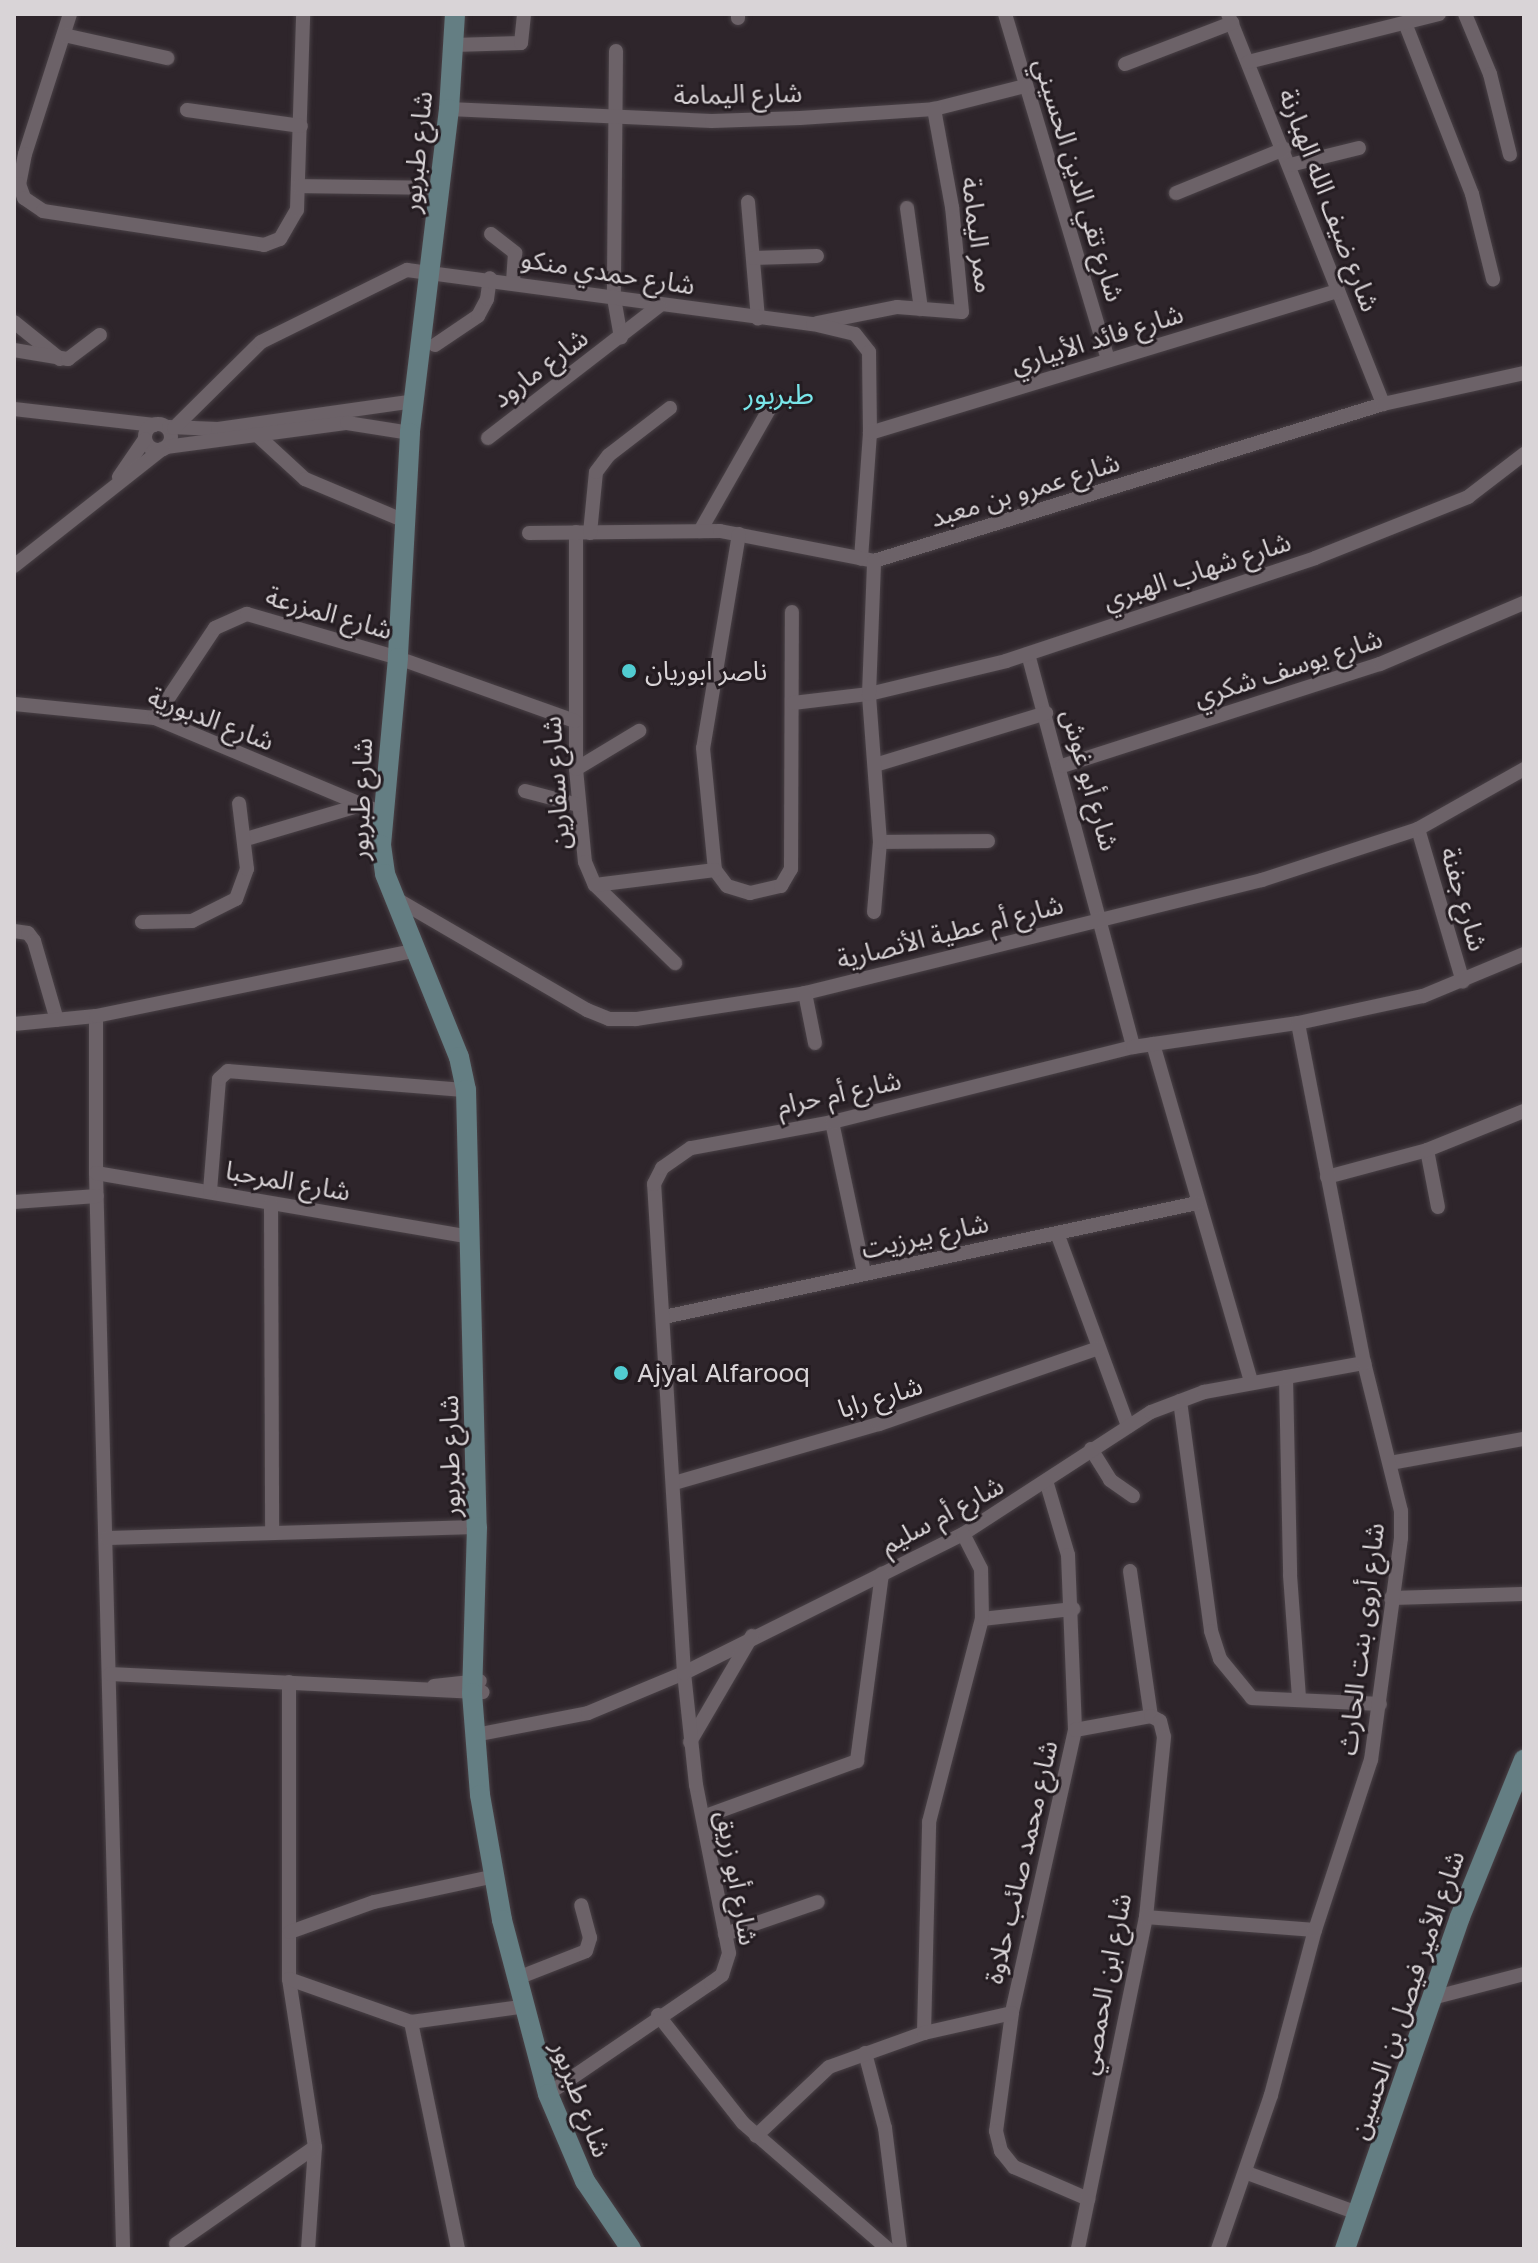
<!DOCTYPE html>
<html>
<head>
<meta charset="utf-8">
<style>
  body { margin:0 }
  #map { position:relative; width:1538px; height:2263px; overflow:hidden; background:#2e252b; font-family:"Golos Text","Noto Sans Arabic",sans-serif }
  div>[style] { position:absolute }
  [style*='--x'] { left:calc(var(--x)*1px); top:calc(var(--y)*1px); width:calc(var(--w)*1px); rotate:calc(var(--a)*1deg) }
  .roads { filter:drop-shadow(0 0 2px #494146) drop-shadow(0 0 2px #494146) }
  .street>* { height:14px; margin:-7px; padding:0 7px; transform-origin:7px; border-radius:7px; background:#6c6268 }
  .street>.ring { margin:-7px; padding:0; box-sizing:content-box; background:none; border:14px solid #6c6268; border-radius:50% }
  .secondary>* { height:20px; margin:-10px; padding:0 10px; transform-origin:10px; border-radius:10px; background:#647e83 }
  .dots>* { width:22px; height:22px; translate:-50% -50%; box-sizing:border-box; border:4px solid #241c21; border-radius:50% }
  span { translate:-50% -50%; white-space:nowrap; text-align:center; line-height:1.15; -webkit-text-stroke:6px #241c21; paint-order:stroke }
  .street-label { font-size:26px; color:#d9d4d7 }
  .poi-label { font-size:26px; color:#d9d4d7 }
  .left { translate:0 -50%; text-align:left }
  .neighbourhood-label { font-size:28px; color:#79e5e9 }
  .frame { position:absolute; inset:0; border:16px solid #d9d4d7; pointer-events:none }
</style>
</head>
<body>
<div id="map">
  <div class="roads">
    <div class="street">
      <div style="--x:70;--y:14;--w:147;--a:107.8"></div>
      <div style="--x:25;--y:154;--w:31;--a:101"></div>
      <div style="--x:19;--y:184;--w:15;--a:70"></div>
      <div style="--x:24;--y:198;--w:23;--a:34"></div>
      <div style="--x:43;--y:211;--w:224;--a:8.7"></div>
      <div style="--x:264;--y:245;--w:17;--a:-21"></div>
      <div style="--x:280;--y:239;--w:34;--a:-60"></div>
      <div style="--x:297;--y:210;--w:196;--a:-88.2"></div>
      <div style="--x:738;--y:14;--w:4;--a:90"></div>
      <div style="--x:1005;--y:14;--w:361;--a:73.4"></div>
      <div style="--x:1228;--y:14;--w:420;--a:68.3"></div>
      <div style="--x:1465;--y:14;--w:65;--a:67.4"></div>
      <div style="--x:1490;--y:74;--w:83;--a:76.1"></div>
      <div style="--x:1405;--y:23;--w:184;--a:68.6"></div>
      <div style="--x:1472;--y:194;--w:88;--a:76.1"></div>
      <div style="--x:64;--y:35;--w:106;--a:12.6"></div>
      <div style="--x:453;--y:45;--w:68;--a:-1.7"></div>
      <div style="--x:521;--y:43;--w:29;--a:-84"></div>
      <div style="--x:616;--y:51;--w:247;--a:90.5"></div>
      <div style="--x:614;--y:298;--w:40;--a:80"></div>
      <div style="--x:1248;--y:62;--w:197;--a:-14.1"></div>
      <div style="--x:1125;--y:64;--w:115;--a:-21"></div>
      <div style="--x:449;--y:109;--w:263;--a:2.6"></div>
      <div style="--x:712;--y:121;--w:88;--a:-2"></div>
      <div style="--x:800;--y:118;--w:134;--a:-3.8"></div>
      <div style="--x:934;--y:109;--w:94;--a:-14.2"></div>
      <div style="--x:187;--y:110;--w:115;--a:8"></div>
      <div style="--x:1290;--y:165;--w:71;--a:-13.8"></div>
      <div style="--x:299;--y:186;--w:141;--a:0.8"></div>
      <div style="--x:1176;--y:193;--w:117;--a:-22.2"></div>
      <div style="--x:748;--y:202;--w:117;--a:85.1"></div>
      <div style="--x:907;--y:208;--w:102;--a:82.1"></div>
      <div style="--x:491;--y:234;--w:31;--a:38"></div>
      <div style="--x:515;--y:253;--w:29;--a:94"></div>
      <div style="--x:753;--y:258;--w:64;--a:-1.8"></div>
      <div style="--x:14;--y:322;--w:59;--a:38.8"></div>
      <div style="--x:817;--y:323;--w:82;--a:-11.3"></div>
      <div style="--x:897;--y:307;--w:65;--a:4.4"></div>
      <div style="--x:962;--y:312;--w:105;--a:-95.4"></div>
      <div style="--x:952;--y:207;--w:100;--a:-100.4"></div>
      <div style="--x:435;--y:345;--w:52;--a:-34"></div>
      <div style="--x:478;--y:316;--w:19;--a:-62"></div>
      <div style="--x:487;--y:299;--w:21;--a:-82"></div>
      <div style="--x:14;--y:350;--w:55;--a:9.5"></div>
      <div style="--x:68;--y:359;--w:40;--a:-37"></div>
      <div style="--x:14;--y:409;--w:141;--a:6.5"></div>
      <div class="ring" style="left:145px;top:424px;width:12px;height:12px"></div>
      <div style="--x:169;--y:427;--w:49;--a:2.3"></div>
      <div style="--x:218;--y:429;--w:198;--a:-8.1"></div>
      <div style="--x:174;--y:428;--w:122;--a:-44.7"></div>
      <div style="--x:261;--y:342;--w:163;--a:-26.3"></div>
      <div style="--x:407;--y:270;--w:410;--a:7.6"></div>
      <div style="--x:813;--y:324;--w:43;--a:13.4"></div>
      <div style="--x:855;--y:334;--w:23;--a:52"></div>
      <div style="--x:869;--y:352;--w:81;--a:89.3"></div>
      <div style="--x:870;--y:433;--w:126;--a:94.1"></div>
      <div style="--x:870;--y:433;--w:489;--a:-16.9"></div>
      <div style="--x:256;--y:434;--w:67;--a:42.6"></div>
      <div style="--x:305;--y:479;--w:108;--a:22.8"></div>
      <div style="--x:488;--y:438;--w:216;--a:-37.7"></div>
      <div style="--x:166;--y:447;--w:183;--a:-7.6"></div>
      <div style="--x:347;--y:423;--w:64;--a:9"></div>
      <div style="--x:119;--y:477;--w:46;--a:-55.6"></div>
      <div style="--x:700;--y:531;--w:150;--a:-60.4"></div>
      <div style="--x:576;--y:532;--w:237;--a:90"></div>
      <div style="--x:576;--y:769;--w:93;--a:84.5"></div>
      <div style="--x:585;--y:862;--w:25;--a:67"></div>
      <div style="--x:595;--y:885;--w:112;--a:44.3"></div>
      <div style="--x:529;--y:533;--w:191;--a:-0.6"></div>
      <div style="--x:720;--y:531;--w:157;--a:11"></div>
      <div style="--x:874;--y:561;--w:533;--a:-17.14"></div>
      <div style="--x:1383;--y:404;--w:144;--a:-12.4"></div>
      <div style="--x:590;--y:533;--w:61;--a:-84.4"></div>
      <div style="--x:596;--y:472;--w:21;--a:-53"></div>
      <div style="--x:609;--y:455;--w:77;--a:-37.6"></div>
      <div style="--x:739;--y:534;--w:217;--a:99.5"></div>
      <div style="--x:703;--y:748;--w:123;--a:84.4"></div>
      <div style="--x:715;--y:870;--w:20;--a:53"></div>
      <div style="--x:727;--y:886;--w:24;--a:17"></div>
      <div style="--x:750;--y:893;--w:32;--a:-13"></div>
      <div style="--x:781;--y:886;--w:20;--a:-60"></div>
      <div style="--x:791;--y:869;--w:257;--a:-89.8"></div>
      <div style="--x:14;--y:566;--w:189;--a:-38.3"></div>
      <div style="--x:1028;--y:654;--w:407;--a:75"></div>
      <div style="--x:793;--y:703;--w:77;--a:-6.8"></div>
      <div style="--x:869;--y:694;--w:141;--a:-13.5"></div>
      <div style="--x:1006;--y:661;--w:326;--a:-18.4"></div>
      <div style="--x:1315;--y:558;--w:165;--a:-21.7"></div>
      <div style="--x:1468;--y:497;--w:71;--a:-37.5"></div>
      <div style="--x:14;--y:704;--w:142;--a:5.7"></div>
      <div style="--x:155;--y:718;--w:246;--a:22.7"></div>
      <div style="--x:155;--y:718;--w:108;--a:-56.3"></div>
      <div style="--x:215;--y:628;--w:35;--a:-24"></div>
      <div style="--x:247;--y:614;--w:157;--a:16.2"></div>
      <div style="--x:398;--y:658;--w:188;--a:19.6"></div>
      <div style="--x:875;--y:765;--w:179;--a:-16.9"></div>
      <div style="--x:1062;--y:766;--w:334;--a:-17.8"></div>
      <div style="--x:1380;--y:664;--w:156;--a:-23"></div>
      <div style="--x:576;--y:769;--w:74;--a:-31.1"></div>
      <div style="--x:525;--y:791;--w:55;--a:14.8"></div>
      <div style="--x:1418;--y:829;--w:159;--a:73.6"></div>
      <div style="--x:246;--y:839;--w:120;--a:-16.5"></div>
      <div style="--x:880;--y:842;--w:108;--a:-0.5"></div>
      <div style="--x:595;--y:885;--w:121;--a:-7.1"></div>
      <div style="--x:393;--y:897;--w:225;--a:30.2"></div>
      <div style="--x:587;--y:1010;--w:24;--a:22"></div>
      <div style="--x:609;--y:1019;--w:27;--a:0"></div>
      <div style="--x:636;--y:1019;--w:171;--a:-8.7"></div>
      <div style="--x:805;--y:993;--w:471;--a:-13.9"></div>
      <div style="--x:1262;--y:880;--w:164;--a:-18.1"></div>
      <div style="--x:1418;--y:829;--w:122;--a:-29.5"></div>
      <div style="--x:874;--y:912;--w:70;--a:-85.1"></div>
      <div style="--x:880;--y:842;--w:148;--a:-94.3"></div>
      <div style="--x:869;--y:694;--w:133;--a:-87.8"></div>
      <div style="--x:142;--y:922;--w:50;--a:-1.1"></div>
      <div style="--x:192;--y:921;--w:49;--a:-26.6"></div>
      <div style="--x:236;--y:899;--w:32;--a:-70"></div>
      <div style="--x:247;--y:869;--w:66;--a:-96.9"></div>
      <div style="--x:14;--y:931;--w:14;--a:8"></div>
      <div style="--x:28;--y:933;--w:10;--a:53"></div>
      <div style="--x:34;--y:941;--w:82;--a:73.8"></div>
      <div style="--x:805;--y:993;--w:51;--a:78.7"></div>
      <div style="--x:96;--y:1016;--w:157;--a:90"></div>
      <div style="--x:96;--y:1173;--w:1075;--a:88.56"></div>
      <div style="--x:14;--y:1024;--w:82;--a:-5.6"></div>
      <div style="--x:96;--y:1016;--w:324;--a:-11.6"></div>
      <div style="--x:1153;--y:1044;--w:352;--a:73.8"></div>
      <div style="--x:832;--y:1122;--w:154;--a:78"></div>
      <div style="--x:1427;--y:1150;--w:58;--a:79.1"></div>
      <div style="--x:96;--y:1173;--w:381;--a:9.7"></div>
      <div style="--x:1327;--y:1177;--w:104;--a:-15.1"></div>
      <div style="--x:1427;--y:1150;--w:105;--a:-21.9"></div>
      <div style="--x:210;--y:1191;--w:112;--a:-85.4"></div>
      <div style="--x:219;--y:1079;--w:12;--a:-42"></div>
      <div style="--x:228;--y:1071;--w:239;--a:4.6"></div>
      <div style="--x:14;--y:1202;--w:83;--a:-4.1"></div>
      <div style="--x:271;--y:1204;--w:329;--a:89.8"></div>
      <div style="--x:1057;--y:1233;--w:206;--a:69.8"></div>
      <div style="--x:664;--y:1317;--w:545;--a:-12.07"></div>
      <div style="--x:1286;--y:1377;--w:198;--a:88.8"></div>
      <div style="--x:1290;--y:1575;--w:124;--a:85.8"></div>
      <div style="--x:1180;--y:1401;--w:232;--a:82.3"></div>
      <div style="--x:1211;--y:1631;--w:29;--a:72"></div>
      <div style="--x:1220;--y:1659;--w:50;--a:50.6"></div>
      <div style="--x:1252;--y:1698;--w:128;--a:2.7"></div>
      <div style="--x:1091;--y:1449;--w:36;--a:58"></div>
      <div style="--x:1110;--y:1480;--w:28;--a:35"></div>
      <div style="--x:1390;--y:1463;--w:136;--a:-10.2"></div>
      <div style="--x:674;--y:1483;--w:213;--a:-16.1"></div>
      <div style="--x:879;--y:1424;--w:232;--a:-19.1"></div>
      <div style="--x:1047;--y:1484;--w:74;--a:73.5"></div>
      <div style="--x:1068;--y:1555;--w:175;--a:87.7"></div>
      <div style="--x:1075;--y:1730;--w:290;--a:102.6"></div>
      <div style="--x:1012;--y:2013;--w:119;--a:97.7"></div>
      <div style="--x:996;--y:2131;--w:21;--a:76"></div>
      <div style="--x:1001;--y:2151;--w:21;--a:51"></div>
      <div style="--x:1014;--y:2167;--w:81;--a:23.4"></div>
      <div style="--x:107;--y:1538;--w:370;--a:-1.7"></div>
      <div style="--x:1130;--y:1571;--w:147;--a:81.8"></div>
      <div style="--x:1391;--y:1598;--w:133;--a:-1.7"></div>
      <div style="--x:982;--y:1619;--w:92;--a:-6.3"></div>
      <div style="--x:110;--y:1674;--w:373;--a:2.8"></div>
      <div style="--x:289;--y:1682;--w:297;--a:90"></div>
      <div style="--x:289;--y:1979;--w:170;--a:81.2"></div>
      <div style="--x:315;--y:2147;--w:102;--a:93.9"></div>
      <div style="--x:434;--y:1686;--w:46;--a:-6.2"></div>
      <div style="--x:1075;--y:1730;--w:77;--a:-10.4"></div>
      <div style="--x:1151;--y:1716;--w:10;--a:29"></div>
      <div style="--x:1160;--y:1721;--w:16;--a:76"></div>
      <div style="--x:1164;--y:1737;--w:181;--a:95.7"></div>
      <div style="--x:1146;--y:1917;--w:339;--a:101.6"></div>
      <div style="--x:475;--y:1735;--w:115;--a:-11"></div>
      <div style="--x:588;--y:1713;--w:104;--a:-22.6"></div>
      <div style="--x:684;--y:1673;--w:312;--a:-26.5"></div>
      <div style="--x:963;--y:1534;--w:224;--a:-33"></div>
      <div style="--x:1151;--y:1412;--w:57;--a:-20.7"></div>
      <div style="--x:1204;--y:1392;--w:163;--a:-10.3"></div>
      <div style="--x:690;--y:1742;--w:123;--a:-59.7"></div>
      <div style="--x:703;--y:1817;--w:164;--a:-20"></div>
      <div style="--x:857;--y:1761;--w:189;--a:-82.4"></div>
      <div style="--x:1146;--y:1917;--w:169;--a:4.4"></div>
      <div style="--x:290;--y:1932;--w:89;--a:-19.7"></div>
      <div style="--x:374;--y:1902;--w:124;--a:-12.1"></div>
      <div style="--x:725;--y:1934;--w:98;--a:-19"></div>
      <div style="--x:289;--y:1979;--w:129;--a:19.4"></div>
      <div style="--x:411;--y:2022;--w:111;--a:-7.8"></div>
      <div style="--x:515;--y:1979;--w:76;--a:-21.5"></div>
      <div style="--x:586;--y:1951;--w:14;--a:-73"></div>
      <div style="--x:590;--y:1938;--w:34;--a:-105"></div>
      <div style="--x:1432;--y:1998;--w:95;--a:-14.6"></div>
      <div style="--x:658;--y:2015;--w:137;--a:51.8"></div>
      <div style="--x:743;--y:2123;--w:192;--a:41"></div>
      <div style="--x:411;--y:2022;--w:232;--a:78.3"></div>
      <div style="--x:924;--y:2033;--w:211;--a:-88.6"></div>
      <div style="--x:929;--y:1822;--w:210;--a:-75.4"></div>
      <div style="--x:982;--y:1619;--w:50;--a:-91.1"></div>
      <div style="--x:981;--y:1569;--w:39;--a:-117"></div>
      <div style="--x:865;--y:2053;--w:78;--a:75.1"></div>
      <div style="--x:885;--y:2128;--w:122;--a:82.9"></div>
      <div style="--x:548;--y:2094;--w:197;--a:-34.3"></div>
      <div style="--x:711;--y:1983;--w:14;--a:-36"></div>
      <div style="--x:722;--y:1975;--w:23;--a:-72"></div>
      <div style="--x:729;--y:1953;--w:171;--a:-101.1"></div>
      <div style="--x:696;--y:1785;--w:113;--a:-96.1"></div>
      <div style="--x:684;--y:1673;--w:490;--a:-93.5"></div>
      <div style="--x:654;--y:1184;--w:18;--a:-63"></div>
      <div style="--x:662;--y:1168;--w:35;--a:-35"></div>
      <div style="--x:691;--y:1148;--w:143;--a:-10.4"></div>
      <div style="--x:832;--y:1122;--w:310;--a:-14"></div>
      <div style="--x:1133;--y:1047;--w:167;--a:-8.3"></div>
      <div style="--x:1298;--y:1023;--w:128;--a:-12.2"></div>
      <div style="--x:1423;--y:996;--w:109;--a:-22.6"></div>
      <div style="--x:756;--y:2136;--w:100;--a:-43.4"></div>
      <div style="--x:829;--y:2067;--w:101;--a:-19.7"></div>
      <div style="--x:924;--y:2033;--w:90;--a:-12.8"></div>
      <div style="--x:1247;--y:2173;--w:120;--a:19.9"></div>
      <div style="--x:176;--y:2244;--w:169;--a:-34.9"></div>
      <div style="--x:1218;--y:2249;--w:163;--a:-71"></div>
      <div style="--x:1271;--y:2095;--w:171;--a:-75.1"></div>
      <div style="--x:1315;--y:1930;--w:179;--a:-71.8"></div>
      <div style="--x:1371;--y:1760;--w:224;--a:-82.3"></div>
      <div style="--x:1401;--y:1538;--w:27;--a:-90"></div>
      <div style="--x:1401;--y:1511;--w:153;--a:-104"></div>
      <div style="--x:1364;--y:1363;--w:346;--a:-101"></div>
    </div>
    <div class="secondary">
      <div style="--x:455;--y:14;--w:95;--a:93.6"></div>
      <div style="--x:449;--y:109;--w:326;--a:96.9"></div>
      <div style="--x:410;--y:433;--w:225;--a:93.1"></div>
      <div style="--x:398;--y:658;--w:188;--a:95.2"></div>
      <div style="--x:381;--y:845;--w:29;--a:82"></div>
      <div style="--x:385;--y:874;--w:197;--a:68"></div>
      <div style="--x:459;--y:1057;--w:34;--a:78"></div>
      <div style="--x:466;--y:1090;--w:437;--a:88.6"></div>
      <div style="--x:477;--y:1527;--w:166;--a:91.7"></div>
      <div style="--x:472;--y:1693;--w:102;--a:85.5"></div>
      <div style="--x:480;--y:1795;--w:127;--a:80"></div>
      <div style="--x:502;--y:1920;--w:180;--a:75.2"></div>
      <div style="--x:548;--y:2094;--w:95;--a:67"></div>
      <div style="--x:585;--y:2181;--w:82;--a:55.9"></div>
      <div style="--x:1345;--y:2249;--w:351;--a:-70.9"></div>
      <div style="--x:1460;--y:1917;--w:170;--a:-67.9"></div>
    </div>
  </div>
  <div class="dots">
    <div style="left:629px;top:671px;background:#51ccd1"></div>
    <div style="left:621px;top:1373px;background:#51ccd1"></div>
  </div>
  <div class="street-label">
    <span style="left:738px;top:94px;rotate:-1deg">شارع اليمامة</span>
    <span style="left:417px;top:152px;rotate:-84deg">شارع طبربور</span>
    <span style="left:1079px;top:180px;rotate:73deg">شارع تقي الدين الحسيني</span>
    <span style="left:1329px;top:200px;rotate:69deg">شارع ضيف الله الهبارنة</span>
    <span style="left:978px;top:235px;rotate:83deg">ممر اليمامة</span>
    <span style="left:608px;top:272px;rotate:9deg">شارع حمدي منكو</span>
    <span style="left:1097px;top:339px;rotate:-17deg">شارع فائد الأبياري</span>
    <span style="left:540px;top:368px;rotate:-37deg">شارع مارود</span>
    <span style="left:1025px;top:490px;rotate:-17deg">شارع عمرو بن معبد</span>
    <span style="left:1197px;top:571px;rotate:-18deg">شارع شهاب الهبري</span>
    <span style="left:329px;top:613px;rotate:16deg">شارع المزرعة</span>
    <span style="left:1288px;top:668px;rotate:-18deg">شارع يوسف شكري</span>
    <span style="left:211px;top:719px;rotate:21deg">شارع الدبورية</span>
    <span style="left:1090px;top:780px;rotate:74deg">شارع أبو غوش</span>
    <span style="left:556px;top:783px;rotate:-94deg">شارع سفارين</span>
    <span style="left:361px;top:799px;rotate:-88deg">شارع طبربور</span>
    <span style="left:1464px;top:899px;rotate:74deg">شارع جفنة</span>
    <span style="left:950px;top:932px;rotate:-14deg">شارع أم عطية الأنصارية</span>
    <span style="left:839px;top:1093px;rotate:-12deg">شارع أم حرام</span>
    <span style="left:288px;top:1181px;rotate:10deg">شارع المرحبا</span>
    <span style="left:925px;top:1236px;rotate:-12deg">شارع بيرزيت</span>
    <span style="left:880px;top:1397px;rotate:-17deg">شارع رابا</span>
    <span style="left:450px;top:1456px;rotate:-91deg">شارع طبربور</span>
    <span style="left:942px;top:1515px;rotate:-28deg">شارع أم سليم</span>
    <span style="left:1361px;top:1639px;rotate:-83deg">شارع أروى بنت الحارث</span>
    <span style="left:1021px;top:1862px;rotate:-77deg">شارع محمد صائب حلاوة</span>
    <span style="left:737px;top:1878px;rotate:80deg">شارع أبو زريق</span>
    <span style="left:1105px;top:1984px;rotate:-79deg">شارع ابن الحمصي</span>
    <span style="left:1407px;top:1995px;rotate:-71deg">شارع الأمير فيصل بن الحسين</span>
    <span style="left:581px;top:2099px;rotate:69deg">شارع طبربور</span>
  </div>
  <div class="poi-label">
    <span class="left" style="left:645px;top:671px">ناصر ابوريان</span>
    <span class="left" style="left:637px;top:1373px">Ajyal Alfarooq</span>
  </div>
  <div class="neighbourhood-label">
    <span style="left:779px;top:394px">طبربور</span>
  </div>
  <div class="frame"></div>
</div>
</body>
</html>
